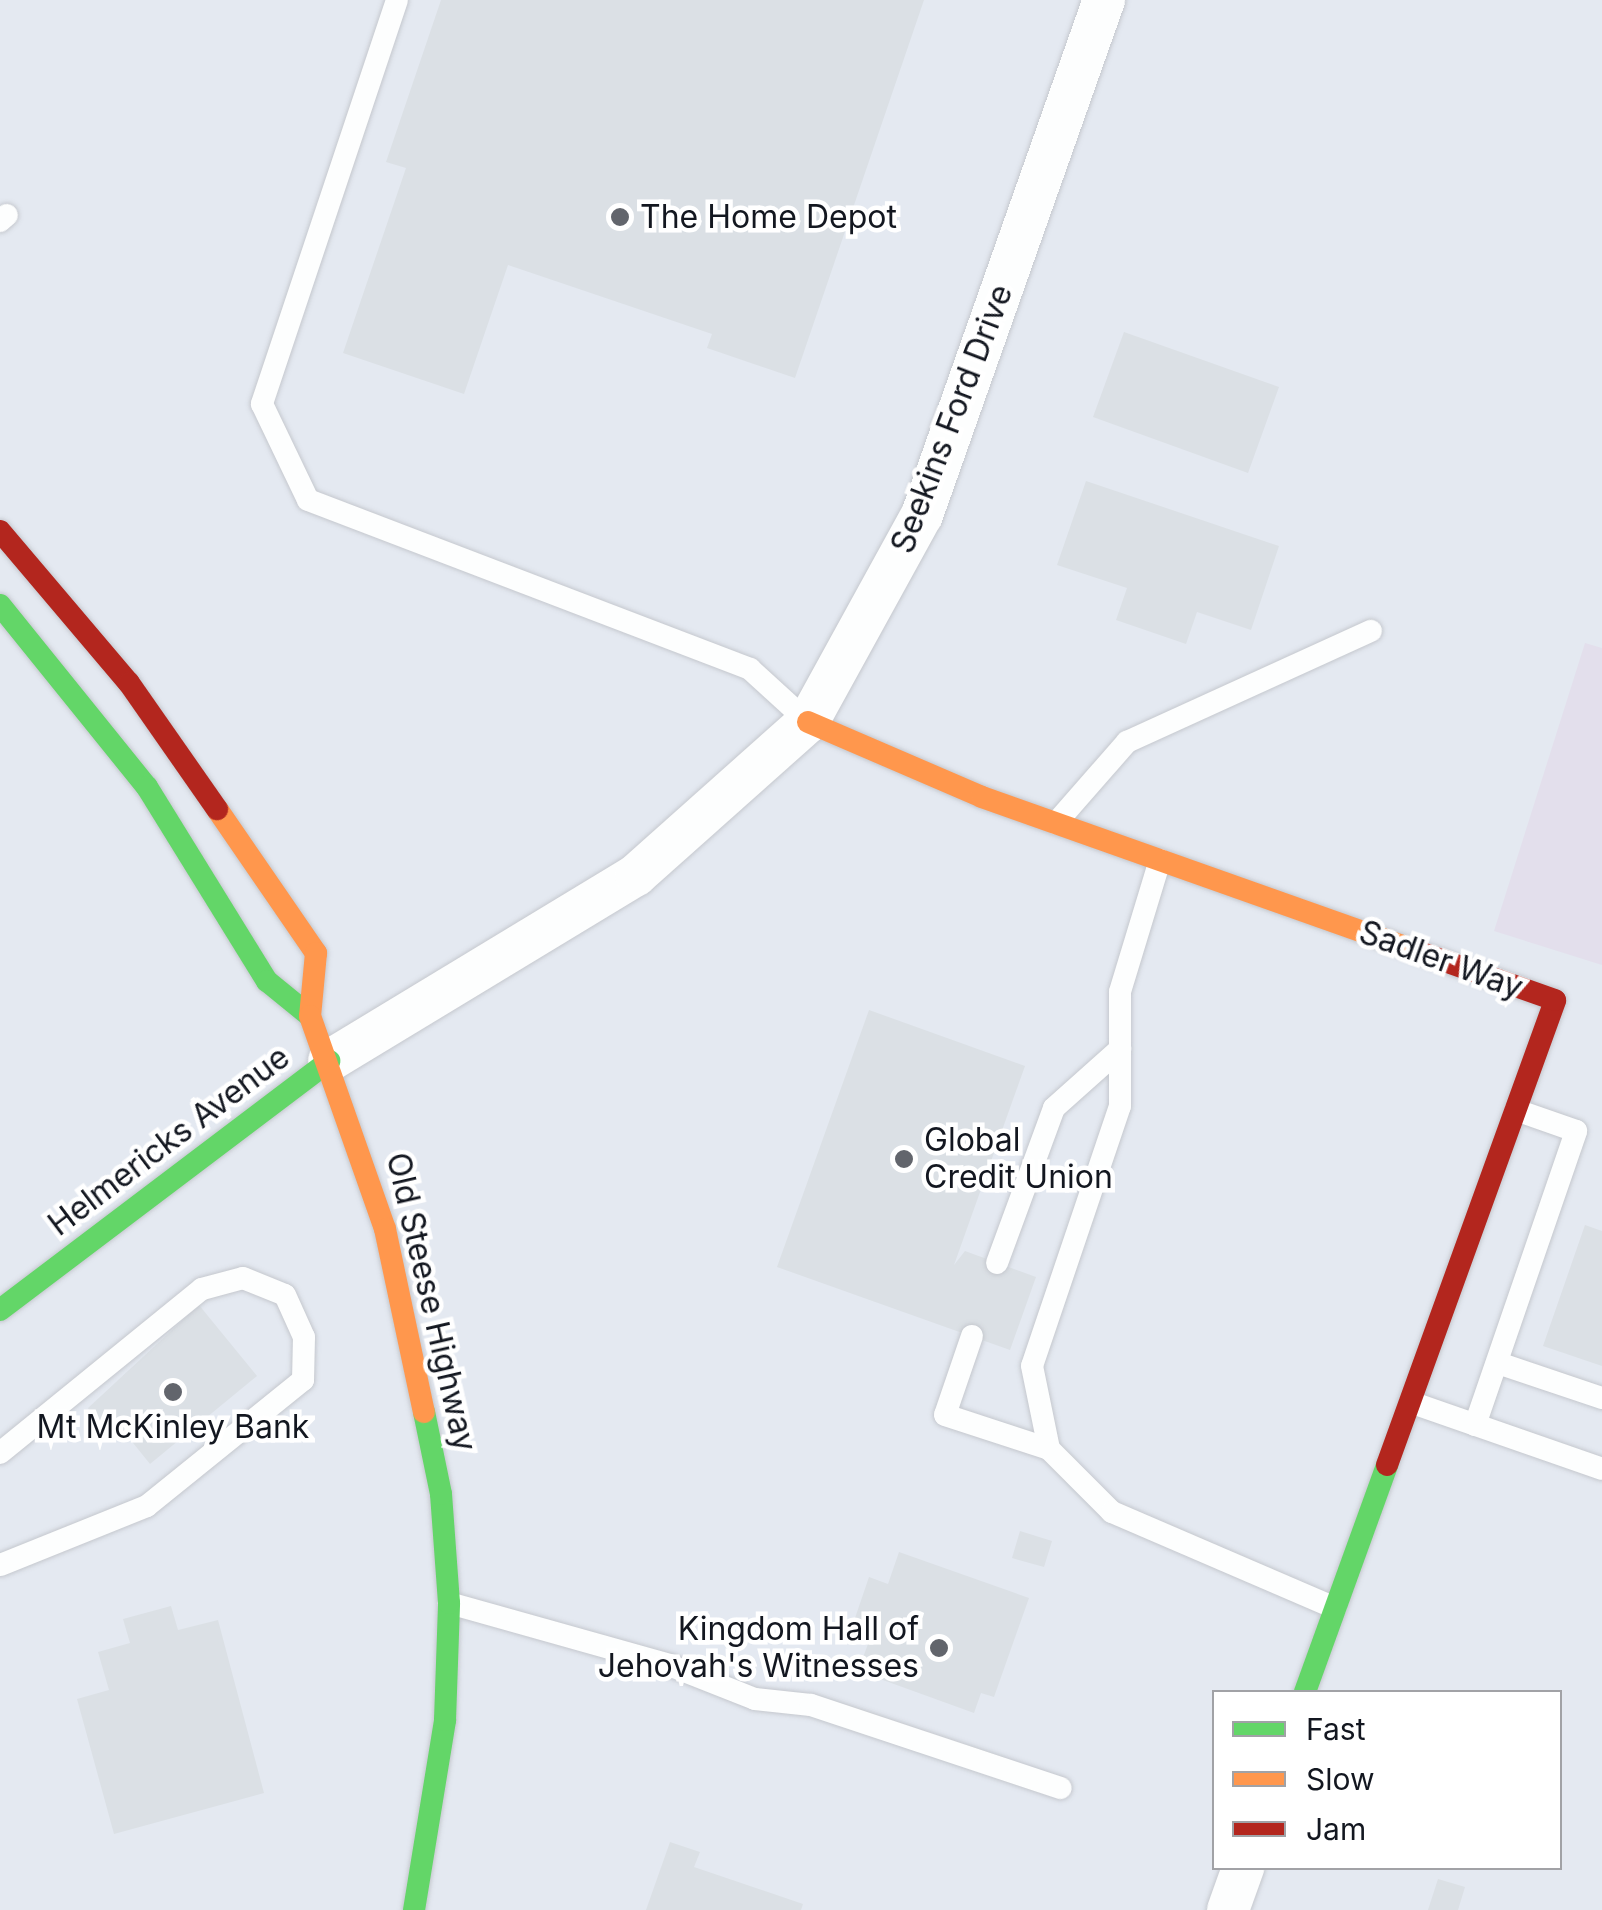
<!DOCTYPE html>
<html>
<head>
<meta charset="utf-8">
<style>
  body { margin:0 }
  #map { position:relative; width:1602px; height:1910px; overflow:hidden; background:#f4f6f9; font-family:Inter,sans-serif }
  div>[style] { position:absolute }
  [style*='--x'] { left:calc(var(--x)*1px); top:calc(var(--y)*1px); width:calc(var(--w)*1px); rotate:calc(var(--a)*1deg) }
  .built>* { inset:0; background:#e4e9f1 }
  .green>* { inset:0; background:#e3dfec }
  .building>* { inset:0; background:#dbe0e5 }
  .roads { filter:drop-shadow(0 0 2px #c5c8ce) drop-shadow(0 0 2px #c5c8ce) }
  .lane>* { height:22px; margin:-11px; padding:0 11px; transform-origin:11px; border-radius:11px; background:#fdfefe }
  .street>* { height:42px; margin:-21px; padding:0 21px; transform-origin:21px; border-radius:21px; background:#fdfefe }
  .fast>* { height:22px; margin:-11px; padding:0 11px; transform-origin:11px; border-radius:11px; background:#63d668 }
  .slow>* { height:22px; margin:-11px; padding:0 11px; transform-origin:11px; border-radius:11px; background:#ff974d }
  .jam>* { height:22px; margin:-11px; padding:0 11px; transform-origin:11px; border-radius:11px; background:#b3261e }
  .dots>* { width:28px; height:28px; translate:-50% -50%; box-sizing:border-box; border:5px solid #fff; border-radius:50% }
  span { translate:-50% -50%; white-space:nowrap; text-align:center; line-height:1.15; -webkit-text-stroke:9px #fff; paint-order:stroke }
  .poi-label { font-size:32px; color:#131720 }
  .left { translate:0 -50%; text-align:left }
  .right { translate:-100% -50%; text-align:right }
  .street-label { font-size:32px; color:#131720 }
  .legend { position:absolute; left:1212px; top:1690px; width:350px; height:180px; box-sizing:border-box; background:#fff; border:2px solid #a1a2a6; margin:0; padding:12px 18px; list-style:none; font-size:30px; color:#131720 }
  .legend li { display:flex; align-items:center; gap:20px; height:50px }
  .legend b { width:50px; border:2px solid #a1a2a6 }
</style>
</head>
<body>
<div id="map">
  <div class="built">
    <div style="clip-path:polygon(evenodd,0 0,1602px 0,1602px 1910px,0 1910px,0 0,1214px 1692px,1560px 1692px,1560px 1868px,1214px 1868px,1214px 1692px)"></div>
  </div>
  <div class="green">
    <div style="clip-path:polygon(1585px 643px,1602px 648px,1602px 965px,1494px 931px)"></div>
  </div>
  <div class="building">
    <div style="clip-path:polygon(441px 0,924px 0,795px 378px,707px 348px,712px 334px,508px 265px,464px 394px,343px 353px,406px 168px,386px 162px)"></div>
    <div style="clip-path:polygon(1124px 332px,1279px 387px,1248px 473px,1093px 417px)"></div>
    <div style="clip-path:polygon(1086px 481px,1279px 546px,1251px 630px,1197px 612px,1186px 644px,1116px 620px,1127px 588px,1057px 565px)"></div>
    <div style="clip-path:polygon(869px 1010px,1025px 1066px,954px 1265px,965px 1251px,1036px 1277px,1010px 1350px,777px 1267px)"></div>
    <div style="clip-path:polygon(1585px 1225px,1602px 1231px,1602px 1366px,1543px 1346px)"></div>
    <div style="clip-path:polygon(199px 1305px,257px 1376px,150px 1464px,117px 1423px,99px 1431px,88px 1408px)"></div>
    <div style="clip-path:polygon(1020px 1531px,1052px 1541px,1044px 1567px,1012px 1558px)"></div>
    <div style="clip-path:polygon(899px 1552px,1029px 1598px,994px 1697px,981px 1693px,974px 1713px,858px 1671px,875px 1625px,855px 1618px,869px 1577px,888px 1584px)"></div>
    <div style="clip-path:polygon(171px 1606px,178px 1630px,218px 1620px,264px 1793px,114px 1834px,77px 1699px,109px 1690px,98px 1652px,130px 1643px,123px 1619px)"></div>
    <div style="clip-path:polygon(670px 1842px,700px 1852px,694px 1867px,803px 1904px,801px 1910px,646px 1910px)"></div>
    <div style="clip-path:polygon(1438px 1879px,1465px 1887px,1458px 1910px,1428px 1910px)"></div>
  </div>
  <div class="roads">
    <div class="lane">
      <div style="--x:397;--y:0;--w:426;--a:108.5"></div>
      <div style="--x:262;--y:404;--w:106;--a:64.4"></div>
      <div style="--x:308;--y:500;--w:473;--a:20.9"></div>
      <div style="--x:750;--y:669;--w:79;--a:42.4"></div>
      <div style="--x:0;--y:221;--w:9;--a:-41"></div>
      <div style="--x:1056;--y:823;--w:108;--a:-48.8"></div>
      <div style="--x:1127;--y:742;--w:268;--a:-24.5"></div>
      <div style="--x:1160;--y:860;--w:138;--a:106.9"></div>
      <div style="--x:1120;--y:992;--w:114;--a:90"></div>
      <div style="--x:1120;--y:1106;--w:274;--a:108.7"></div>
      <div style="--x:1032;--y:1366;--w:85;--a:78.4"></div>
      <div style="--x:1049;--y:1449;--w:89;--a:45"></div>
      <div style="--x:1112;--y:1512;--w:243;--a:23.3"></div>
      <div style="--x:997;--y:1263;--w:165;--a:-69.8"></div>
      <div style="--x:1054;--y:1108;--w:89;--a:-41.8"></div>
      <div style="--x:972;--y:1336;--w:83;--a:108.9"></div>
      <div style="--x:945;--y:1415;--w:109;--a:18.1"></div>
      <div style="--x:1498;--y:1363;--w:110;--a:18.6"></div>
      <div style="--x:1410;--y:1402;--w:203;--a:19.2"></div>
      <div style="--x:1475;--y:1425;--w:311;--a:-71"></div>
      <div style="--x:1576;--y:1131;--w:64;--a:-160.7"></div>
      <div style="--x:0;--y:1453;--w:260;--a:-39.1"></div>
      <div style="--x:202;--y:1289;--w:42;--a:-15"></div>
      <div style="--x:243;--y:1278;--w:45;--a:22"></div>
      <div style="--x:285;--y:1295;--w:46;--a:65.7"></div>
      <div style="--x:304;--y:1337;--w:43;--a:91.3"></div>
      <div style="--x:303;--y:1380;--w:201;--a:141.1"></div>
      <div style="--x:147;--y:1506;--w:158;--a:158.1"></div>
      <div style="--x:449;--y:1603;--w:229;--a:15.7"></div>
      <div style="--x:669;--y:1665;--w:92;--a:21.6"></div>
      <div style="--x:755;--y:1699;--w:56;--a:6.1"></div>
      <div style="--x:811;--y:1705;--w:263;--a:18.4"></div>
    </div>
    <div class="street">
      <div style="--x:329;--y:1061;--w:359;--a:-31.2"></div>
      <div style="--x:636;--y:875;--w:230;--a:-41.7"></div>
      <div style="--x:808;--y:722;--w:236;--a:-61.2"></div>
      <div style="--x:922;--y:515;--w:546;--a:-70.54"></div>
      <div style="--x:1228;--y:1910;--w:45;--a:-70.3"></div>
    </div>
    <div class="fast">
      <div style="--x:0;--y:605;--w:234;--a:51.1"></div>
      <div style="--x:147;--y:787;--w:228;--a:58.3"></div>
      <div style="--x:267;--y:981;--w:55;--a:39.1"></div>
      <div style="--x:0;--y:1310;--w:413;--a:-37.1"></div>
      <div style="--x:1305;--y:1692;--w:241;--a:-70.1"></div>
      <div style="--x:414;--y:1910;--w:193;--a:-80.7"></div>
      <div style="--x:445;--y:1720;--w:117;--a:-88"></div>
      <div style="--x:449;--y:1603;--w:109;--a:-94.2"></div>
      <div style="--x:441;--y:1494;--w:84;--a:-101.7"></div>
    </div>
    <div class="slow">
      <div style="--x:808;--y:722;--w:189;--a:23.3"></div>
      <div style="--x:982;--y:797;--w:461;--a:19.5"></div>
      <div style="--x:217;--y:809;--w:175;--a:55.5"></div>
      <div style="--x:316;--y:953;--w:63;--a:95.4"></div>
      <div style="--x:310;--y:1016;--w:226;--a:70.6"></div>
      <div style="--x:385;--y:1229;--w:187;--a:78"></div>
    </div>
    <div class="jam">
      <div style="--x:0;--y:531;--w:199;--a:49.7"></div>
      <div style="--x:129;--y:683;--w:154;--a:55.1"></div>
      <div style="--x:1387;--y:1465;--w:494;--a:-70.1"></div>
      <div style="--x:1555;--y:1000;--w:146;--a:-160.5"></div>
    </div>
  </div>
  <div class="dots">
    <div style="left:620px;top:217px;background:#62656c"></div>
    <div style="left:904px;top:1159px;background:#62656c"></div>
    <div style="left:173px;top:1392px;background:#62656c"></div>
    <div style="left:939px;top:1648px;background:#62656c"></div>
  </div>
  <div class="poi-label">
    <span class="left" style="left:640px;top:217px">The Home Depot</span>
    <span class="left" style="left:924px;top:1159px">Global<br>Credit Union</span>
    <span style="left:173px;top:1427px">Mt McKinley Bank</span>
    <span class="right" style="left:919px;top:1648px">Kingdom Hall of<br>Jehovah's Witnesses</span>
  </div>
  <div class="street-label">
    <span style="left:952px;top:419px;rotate:-69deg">Seekins Ford Drive</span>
    <span style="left:1441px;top:960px;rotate:20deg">Sadler Way</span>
    <span style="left:169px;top:1141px;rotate:-37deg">Helmericks Avenue</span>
    <span style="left:431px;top:1302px;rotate:77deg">Old Steese Highway</span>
  </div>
  <ul class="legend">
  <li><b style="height:12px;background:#63d668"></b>Fast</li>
  <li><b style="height:12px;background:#ff974d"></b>Slow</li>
  <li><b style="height:12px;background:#b3261e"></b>Jam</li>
  </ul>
</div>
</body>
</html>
